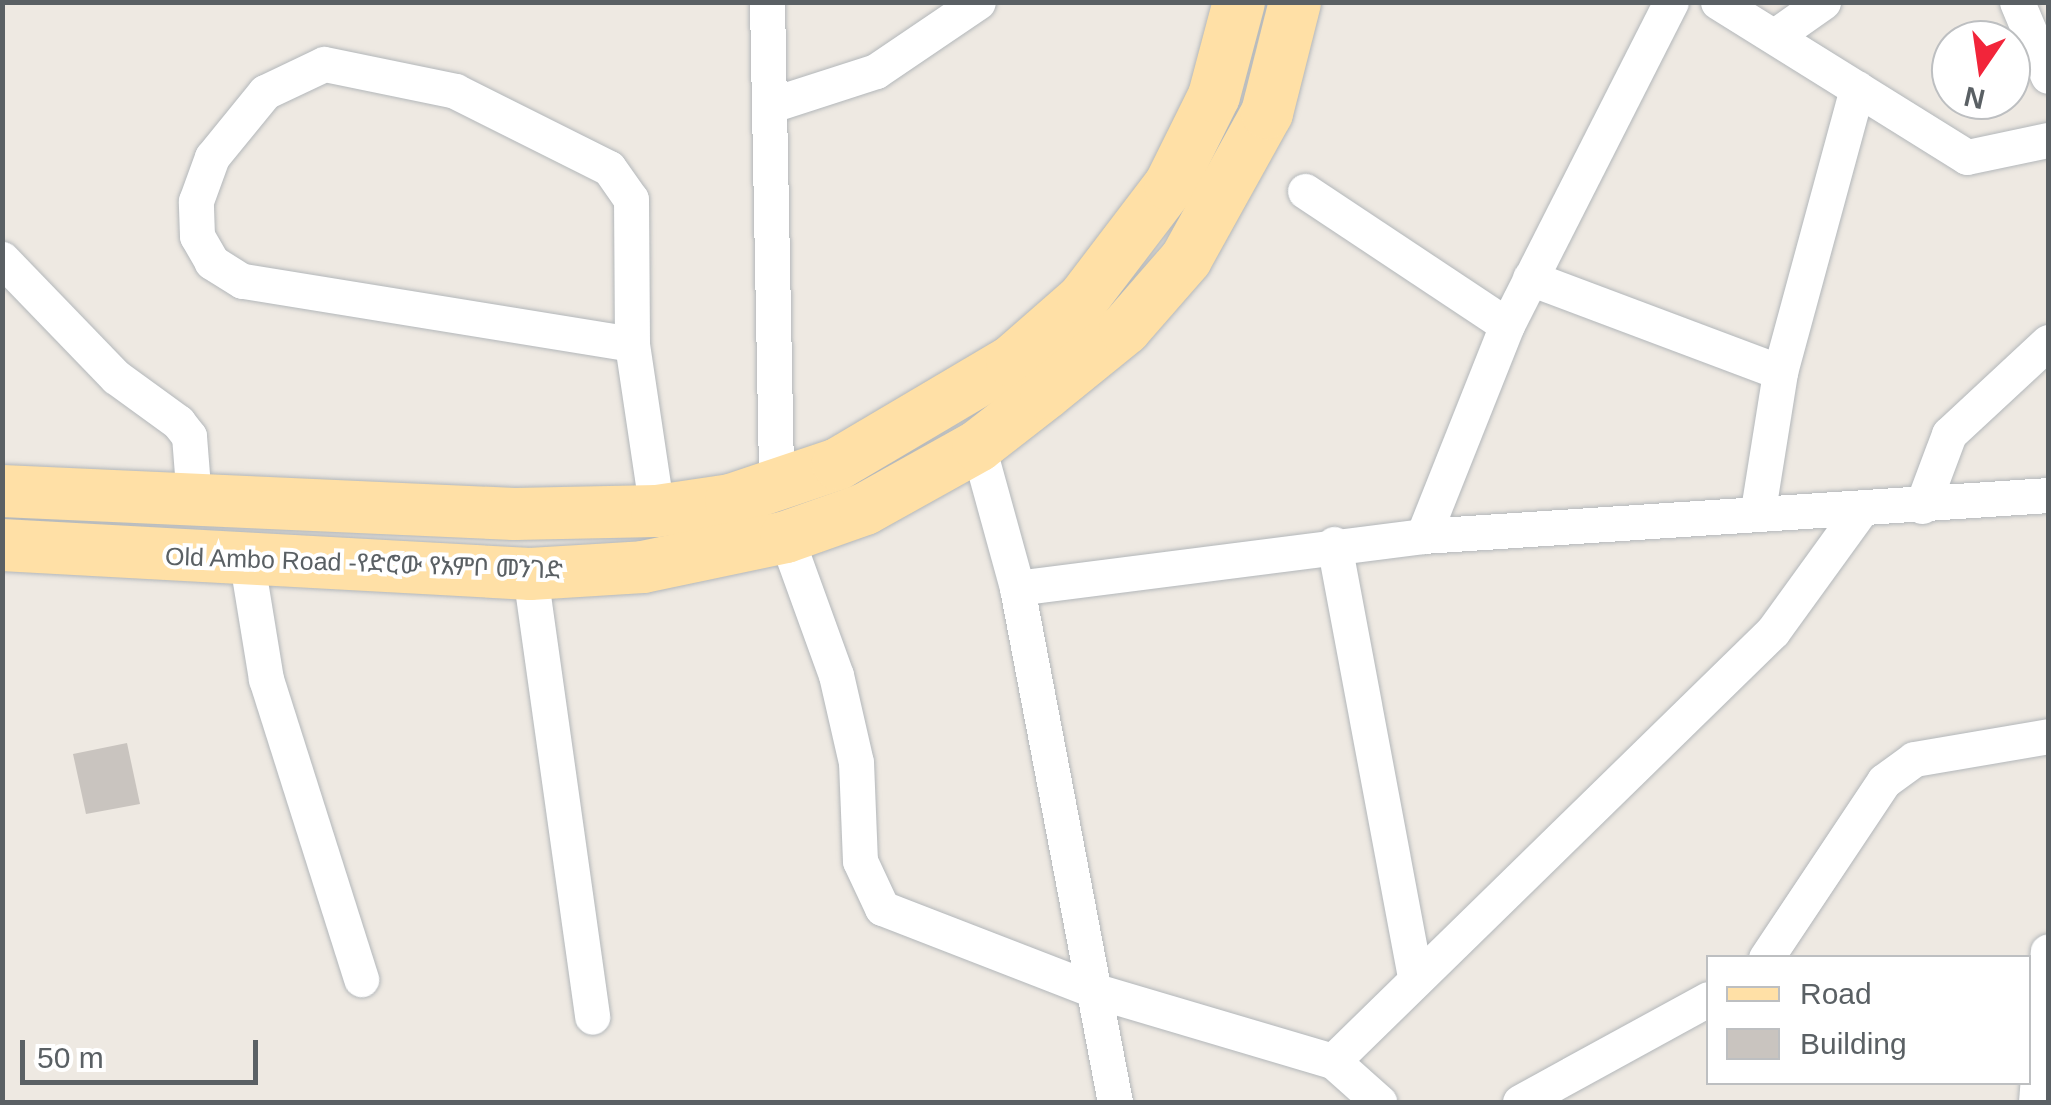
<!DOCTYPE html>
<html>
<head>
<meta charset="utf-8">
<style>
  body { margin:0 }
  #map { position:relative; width:2051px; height:1105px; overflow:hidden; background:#eee9e2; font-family:Arial,"Noto Sans Ethiopic",sans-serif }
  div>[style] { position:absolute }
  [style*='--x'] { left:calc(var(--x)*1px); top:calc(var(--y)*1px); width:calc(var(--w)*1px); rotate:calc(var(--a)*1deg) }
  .building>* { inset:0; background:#c9c4bf }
  .roads { filter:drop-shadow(0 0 2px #b3b7ba) drop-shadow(0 0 2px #b3b7ba) }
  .minor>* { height:35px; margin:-17.5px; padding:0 17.5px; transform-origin:17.5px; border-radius:17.5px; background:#fff }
  .primary>* { height:52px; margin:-26px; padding:0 26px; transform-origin:26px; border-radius:26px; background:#ffe0a6 }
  span { translate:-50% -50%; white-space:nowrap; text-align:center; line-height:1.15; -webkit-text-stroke:8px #fff; paint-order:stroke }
  .street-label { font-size:25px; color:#5a6064 }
  .frame { position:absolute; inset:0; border:5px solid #5a6064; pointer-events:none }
  .legend { position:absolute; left:1706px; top:955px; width:325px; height:130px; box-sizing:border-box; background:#fff; border:2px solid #bdbfc1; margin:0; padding:12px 18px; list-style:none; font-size:30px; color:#5a6064 }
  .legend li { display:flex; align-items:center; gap:20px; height:50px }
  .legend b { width:50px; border:2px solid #bdbfc1 }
  .north { position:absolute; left:1931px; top:20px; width:100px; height:100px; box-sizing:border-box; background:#fff; border:2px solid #bdbfc1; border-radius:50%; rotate:193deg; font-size:28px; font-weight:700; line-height:40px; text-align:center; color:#5a6064 }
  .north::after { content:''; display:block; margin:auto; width:35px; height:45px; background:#f2253a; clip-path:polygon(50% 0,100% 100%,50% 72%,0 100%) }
  .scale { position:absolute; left:20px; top:1040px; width:238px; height:45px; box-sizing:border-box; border:5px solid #5a6064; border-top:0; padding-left:12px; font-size:30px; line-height:35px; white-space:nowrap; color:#5a6064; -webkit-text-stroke:8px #fff; paint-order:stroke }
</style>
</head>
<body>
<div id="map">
  <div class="building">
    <div style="clip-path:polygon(127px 743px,140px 804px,86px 814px,73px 754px)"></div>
  </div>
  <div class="roads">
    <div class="minor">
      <div style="--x:767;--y:2;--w:484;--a:88.9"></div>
      <div style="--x:1718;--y:2;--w:293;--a:31.9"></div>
      <div style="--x:1967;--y:157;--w:83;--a:-11.9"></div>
      <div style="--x:2017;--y:2;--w:80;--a:67.3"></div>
      <div style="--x:1779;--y:33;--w:54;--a:-35.2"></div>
      <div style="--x:774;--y:104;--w:107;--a:-17.9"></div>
      <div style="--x:876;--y:71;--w:123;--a:-34.1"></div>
      <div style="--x:1305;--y:191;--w:242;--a:33.6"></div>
      <div style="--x:2;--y:259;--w:164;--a:46"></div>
      <div style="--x:116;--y:377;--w:77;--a:36"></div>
      <div style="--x:178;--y:422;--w:18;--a:52"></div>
      <div style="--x:189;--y:436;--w:63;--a:85.5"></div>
      <div style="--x:1530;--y:278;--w:267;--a:20.6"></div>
      <div style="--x:632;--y:344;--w:395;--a:-170.8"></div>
      <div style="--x:242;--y:281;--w:36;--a:-148"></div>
      <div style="--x:212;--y:262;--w:30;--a:-120"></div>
      <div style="--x:197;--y:236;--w:35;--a:-92"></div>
      <div style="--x:196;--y:201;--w:47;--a:-70"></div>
      <div style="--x:212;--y:157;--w:84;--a:-50.8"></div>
      <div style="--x:265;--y:92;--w:65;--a:-25.4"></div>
      <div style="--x:324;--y:64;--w:134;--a:11.6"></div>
      <div style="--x:455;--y:91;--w:172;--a:26.6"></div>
      <div style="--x:609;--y:168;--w:38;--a:55"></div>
      <div style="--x:631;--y:199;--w:145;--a:89.6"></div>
      <div style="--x:632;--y:344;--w:169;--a:81.5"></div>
      <div style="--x:978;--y:446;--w:147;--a:74.6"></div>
      <div style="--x:1017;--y:588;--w:523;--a:79.21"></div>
      <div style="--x:1922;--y:506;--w:77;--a:-69.4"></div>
      <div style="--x:1949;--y:434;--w:135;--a:-42.9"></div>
      <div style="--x:1758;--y:510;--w:140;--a:-80.9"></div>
      <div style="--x:1780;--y:372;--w:294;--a:-74.8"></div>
      <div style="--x:1423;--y:536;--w:227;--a:-68.3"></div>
      <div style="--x:1507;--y:325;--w:362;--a:-63.1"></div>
      <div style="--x:786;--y:537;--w:147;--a:70.1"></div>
      <div style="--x:836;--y:675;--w:89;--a:77.1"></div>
      <div style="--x:856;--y:762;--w:99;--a:87.7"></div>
      <div style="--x:860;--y:861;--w:52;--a:64.9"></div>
      <div style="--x:882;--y:908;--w:230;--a:21.2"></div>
      <div style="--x:1096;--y:991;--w:247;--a:16.5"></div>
      <div style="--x:1333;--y:1061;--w:62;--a:41.7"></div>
      <div style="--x:1334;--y:544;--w:440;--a:79.4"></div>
      <div style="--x:247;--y:563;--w:118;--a:80.7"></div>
      <div style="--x:266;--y:679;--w:315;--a:72.4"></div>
      <div style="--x:530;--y:574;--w:447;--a:82"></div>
      <div style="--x:1017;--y:588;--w:409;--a:-7.3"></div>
      <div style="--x:1423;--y:536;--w:626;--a:-3.75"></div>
      <div style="--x:1766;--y:958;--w:213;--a:-56.3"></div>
      <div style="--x:1884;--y:781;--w:37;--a:-36"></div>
      <div style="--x:1914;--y:759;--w:136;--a:-9.7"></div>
      <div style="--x:1333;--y:1061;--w:615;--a:-44.34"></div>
      <div style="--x:1773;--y:631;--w:152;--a:-54.1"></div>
      <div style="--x:1520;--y:1102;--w:214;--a:-28.7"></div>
      <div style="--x:2036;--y:1102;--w:151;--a:-85.5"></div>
    </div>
    <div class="primary">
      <div style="--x:2;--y:491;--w:513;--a:2.57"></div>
      <div style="--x:514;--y:514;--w:143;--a:-1.2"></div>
      <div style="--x:657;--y:511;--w:75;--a:-8.5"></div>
      <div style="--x:731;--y:500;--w:113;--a:-18.6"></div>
      <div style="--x:838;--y:464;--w:202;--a:-30.6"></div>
      <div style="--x:1012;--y:361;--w:94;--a:-41.1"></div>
      <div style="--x:1083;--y:299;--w:143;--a:-52.7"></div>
      <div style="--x:1170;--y:185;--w:99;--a:-63.7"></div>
      <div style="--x:1214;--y:96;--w:97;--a:-75.1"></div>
      <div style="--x:2;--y:545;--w:529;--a:3.14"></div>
      <div style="--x:530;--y:574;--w:113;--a:-3.5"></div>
      <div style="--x:643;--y:567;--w:146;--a:-11.8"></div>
      <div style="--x:786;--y:537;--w:84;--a:-19.5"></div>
      <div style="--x:865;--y:509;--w:129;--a:-29.1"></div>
      <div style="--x:978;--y:446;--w:86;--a:-37.9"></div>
      <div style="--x:1046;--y:393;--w:102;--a:-39"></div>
      <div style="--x:1125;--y:329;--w:93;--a:-48.9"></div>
      <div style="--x:1186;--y:259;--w:167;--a:-61"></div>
      <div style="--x:1267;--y:113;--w:114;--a:-75.8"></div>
    </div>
  </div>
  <div class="street-label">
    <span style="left:364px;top:563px;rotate:2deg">Old Ambo Road -የድሮው የአምቦ መንገድ</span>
  </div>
  <div class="frame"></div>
  <ul class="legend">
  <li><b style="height:12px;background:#ffe0a6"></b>Road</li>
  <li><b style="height:28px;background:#c9c4bf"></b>Building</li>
  </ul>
  <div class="north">N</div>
  <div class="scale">50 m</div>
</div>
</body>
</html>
